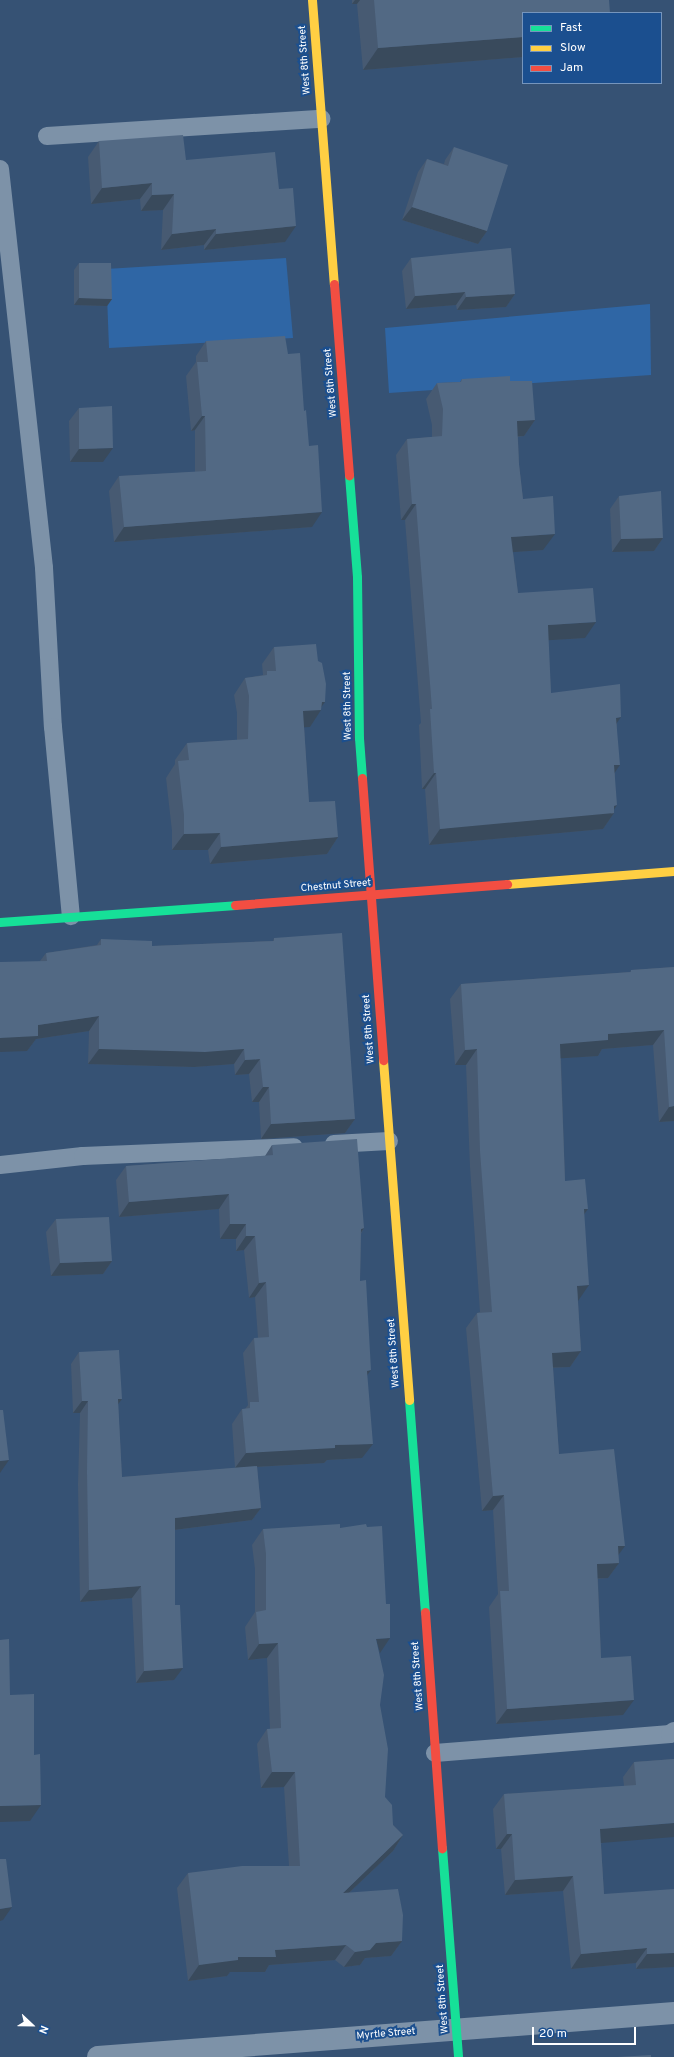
<!DOCTYPE html>
<html>
<head>
<meta charset="utf-8">
<style>
  body { margin:0 }
  #map { position:relative; width:674px; height:2057px; overflow:hidden; background:#365274; font-family:Overpass,sans-serif }
  div>[style] { position:absolute }
  [style*='--x'] { left:calc(var(--x)*1px); top:calc(var(--y)*1px); width:calc(var(--w)*1px); rotate:calc(var(--a)*1deg) }
  .green>* { inset:0; background:#2f66a5 }
  .lane>* { height:18px; margin:-9px; padding:0 9px; transform-origin:9px; border-radius:9px; background:#7d92a8 }
  .street>* { height:22px; margin:-11px; padding:0 11px; transform-origin:11px; border-radius:11px; background:#7d92a8 }
  .fast>* { height:9px; margin:-4.5px; padding:0 4.5px; transform-origin:4.5px; border-radius:4.5px; background:#16e098 }
  .slow>* { height:9px; margin:-4.5px; padding:0 4.5px; transform-origin:4.5px; border-radius:4.5px; background:#ffcf43 }
  .jam>* { height:9px; margin:-4.5px; padding:0 4.5px; transform-origin:4.5px; border-radius:4.5px; background:#f24e42 }
  .wall>* { inset:0; background:#475a72 }
  .shaded-wall>* { inset:0; background:#394a5c }
  .building>* { inset:0; background:#526984 }
  span { translate:-50% -50%; white-space:nowrap; text-align:center; line-height:1.15; -webkit-text-stroke:4px #1b4f8f; paint-order:stroke }
  .street-label { font-size:10px; color:#fff }
  .legend { position:absolute; left:522px; top:12px; width:140px; height:72px; box-sizing:border-box; background:#1b4f8f; border:1px solid #7695bc; margin:0; padding:5px 7px; list-style:none; font-size:12px; color:#fff }
  .legend li { display:flex; align-items:center; gap:8px; height:20px }
  .legend b { width:20px; border:1px solid #7695bc }
  .north { position:absolute; left:12px; top:2005px; width:40px; height:40px; -webkit-text-stroke:3px #1b4f8f; paint-order:stroke; rotate:112deg; font-size:11px; font-weight:700; line-height:16px; text-align:center; color:#fff }
  .north::after { content:''; display:block; margin:auto; width:14px; height:18px; background:#fff; clip-path:polygon(50% 0,100% 100%,50% 72%,0 100%) }
  .scale { position:absolute; left:532px; top:2027px; width:104px; height:18px; box-sizing:border-box; border:2px solid #fff; border-top:0; padding-left:5px; font-size:12px; line-height:14px; white-space:nowrap; color:#fff; -webkit-text-stroke:3px #1b4f8f; paint-order:stroke }
</style>
</head>
<body>
<div id="map">
  <div class="green">
    <div style="clip-path:polygon(286px 258px,293px 338px,109px 348px,106px 269px)"></div>
    <div style="clip-path:polygon(650px 304px,651px 375px,389px 393px,385px 328px)"></div>
  </div>
  <div class="lane">
    <div style="--x:47;--y:136;--w:275;--a:-3.6"></div>
    <div style="--x:0;--y:169;--w:401;--a:83.7"></div>
    <div style="--x:44;--y:568;--w:159;--a:86.8"></div>
    <div style="--x:53;--y:727;--w:190;--a:84.6"></div>
    <div style="--x:334;--y:1144;--w:55;--a:-3.1"></div>
    <div style="--x:0;--y:1165;--w:83;--a:-6.2"></div>
    <div style="--x:83;--y:1156;--w:211;--a:-2.4"></div>
    <div style="--x:435;--y:1753;--w:236;--a:-4.6"></div>
    <div style="--x:670;--y:1734;--w:5;--a:-37"></div>
  </div>
  <div class="street">
    <div style="--x:98;--y:2057;--w:578;--a:-4.37"></div>
  </div>
  <div class="fast">
    <div style="--x:349;--y:475;--w:102;--a:85.5"></div>
    <div style="--x:357;--y:577;--w:161;--a:89.3"></div>
    <div style="--x:359;--y:738;--w:40;--a:85.7"></div>
    <div style="--x:0;--y:922;--w:236;--a:-4.1"></div>
    <div style="--x:409;--y:1400;--w:213;--a:85.7"></div>
    <div style="--x:442;--y:1848;--w:210;--a:85.6"></div>
  </div>
  <div class="slow">
    <div style="--x:312;--y:0;--w:285;--a:85.6"></div>
    <div style="--x:507;--y:884;--w:168;--a:-4.5"></div>
    <div style="--x:383;--y:1060;--w:341;--a:85.6"></div>
  </div>
  <div class="jam">
    <div style="--x:334;--y:284;--w:192;--a:85.5"></div>
    <div style="--x:362;--y:778;--w:283;--a:85.7"></div>
    <div style="--x:235;--y:905;--w:273;--a:-4.4"></div>
    <div style="--x:425;--y:1612;--w:237;--a:85.9"></div>
  </div>
  <div class="wall">
    <div style="clip-path:polygon(352px 0,609px 0,523px 13px,523px 57px,363px 70px,357px 4px,352px 4px)"></div>
    <div style="clip-path:polygon(99px 141px,186px 160px,279px 189px,285px 242px,204px 250px,204px 245px,161px 250px,163px 210px,141px 211px,140px 199px,91px 204px,88px 157px)"></div>
    <div style="clip-path:polygon(454px 147px,487px 231px,478px 244px,402px 220px,418px 172px,427px 159px,444px 164px,445px 160px)"></div>
    <div style="clip-path:polygon(411px 258px,515px 294px,506px 307px,457px 310px,456px 305px,406px 309px,402px 271px)"></div>
    <div style="clip-path:polygon(79px 263px,112px 299px,107px 306px,74px 305px,74px 270px)"></div>
    <div style="clip-path:polygon(206px 341px,288px 354px,304px 411px,312px 527px,114px 542px,109px 491px,119px 476px,195px 472px,195px 430px,191px 431px,186px 376px,196px 362px,196px 356px)"></div>
    <div style="clip-path:polygon(462px 379px,510px 381px,535px 420px,524px 436px,518px 437px,519px 464px,523px 499px,543px 550px,513px 552px,518px 593px,585px 638px,548px 640px,551px 693px,617px 723px,615px 773px,614px 813px,603px 829px,429px 845px,425px 789px,422px 789px,419px 725px,421px 723px,405px 520px,401px 520px,396px 455px,407px 439px,432px 437px,432px 425px,426px 399px,437px 383px,460px 382px)"></div>
    <div style="clip-path:polygon(79px 408px,103px 462px,70px 462px,69px 421px)"></div>
    <div style="clip-path:polygon(619px 496px,663px 538px,654px 551px,612px 552px,610px 509px)"></div>
    <div style="clip-path:polygon(274px 647px,321px 706px,310px 727px,304px 727px,309px 802px,338px 837px,327px 854px,210px 864px,208px 850px,172px 850px,172px 831px,166px 778px,175px 764px,175px 760px,187px 743px,237px 740px,237px 713px,234px 695px,245px 678px,263px 675px,262px 664px)"></div>
    <div style="clip-path:polygon(274px 938px,355px 1119px,345px 1133px,261px 1139px,259px 1102px,252px 1102px,249px 1074px,235px 1075px,234px 1064px,194px 1067px,88px 1064px,89px 1031px,36px 1039px,27px 1051px,40px 961px,46px 953px,97px 945px,101px 939px,152px 946px,273px 941px)"></div>
    <div style="clip-path:polygon(674px 967px,674px 1121px,659px 1122px,653px 1045px,602px 1049px,598px 1056px,561px 1058px,565px 1181px,588px 1209px,584px 1214px,578px 1301px,581px 1351px,570px 1367px,553px 1368px,559px 1454px,618px 1555px,619px 1563px,608px 1578px,598px 1579px,601px 1658px,623px 1715px,496px 1724px,489px 1607px,498px 1594px,493px 1510px,482px 1511px,466px 1328px,477px 1313px,480px 1312px,470px 1167px,466px 1065px,455px 1065px,450px 999px,461px 984px,630px 972px,631px 970px)"></div>
    <div style="clip-path:polygon(272px 1145px,364px 1228px,361px 1234px,360px 1281px,367px 1375px,362px 1458px,327px 1460px,324px 1463px,257px 1467px,261px 1508px,252px 1520px,175px 1530px,174px 1680px,136px 1683px,132px 1598px,80px 1602px,78px 1484px,80px 1413px,73px 1413px,71px 1364px,79px 1352px,118px 1404px,122px 1477px,235px 1468px,232px 1424px,242px 1409px,245px 1409px,248px 1405px,243px 1353px,254px 1338px,258px 1338px,255px 1297px,249px 1298px,244px 1250px,236px 1251px,236px 1239px,220px 1239px,219px 1209px,119px 1217px,116px 1180px,126px 1166px,265px 1156px)"></div>
    <div style="clip-path:polygon(56px 1219px,112px 1261px,103px 1274px,51px 1276px,46px 1232px)"></div>
    <div style="clip-path:polygon(340px 1528px,379px 1653px,380px 1705px,385px 1797px,393px 1825px,403px 1835px,393px 1851px,349px 1893px,402px 1941px,391px 1956px,365px 1958px,360px 1965px,344px 1967px,335px 1960px,269px 1965px,265px 1972px,230px 1972px,227px 1976px,188px 1981px,177px 1888px,188px 1873px,289px 1866px,284px 1787px,261px 1788px,257px 1744px,267px 1729px,270px 1729px,267px 1658px,248px 1660px,245px 1627px,255px 1612px,255px 1569px,252px 1545px,263px 1529px)"></div>
    <div style="clip-path:polygon(674px 1759px,601px 1844px,604px 1894px,674px 1967px,636px 1969px,636px 1963px,571px 1969px,563px 1891px,505px 1895px,501px 1849px,496px 1849px,493px 1809px,504px 1794px,624px 1786px,623px 1777px,634px 1762px)"></div>
  </div>
  <div class="shaded-wall">
    <div style="clip-path:polygon(355px 0,360px 0,357px 4px,352px 4px)"></div>
    <div style="clip-path:polygon(523px 37px,523px 57px,363px 70px,378px 48px)"></div>
    <div style="clip-path:polygon(152px 183px,140px 199px,91px 204px,102px 188px)"></div>
    <div style="clip-path:polygon(174px 194px,163px 210px,141px 211px,152px 195px)"></div>
    <div style="clip-path:polygon(412px 207px,487px 231px,478px 244px,402px 220px)"></div>
    <div style="clip-path:polygon(296px 226px,285px 242px,204px 250px,216px 234px)"></div>
    <div style="clip-path:polygon(216px 229px,204px 245px,161px 250px,172px 234px)"></div>
    <div style="clip-path:polygon(465px 292px,456px 305px,406px 309px,415px 296px)"></div>
    <div style="clip-path:polygon(515px 294px,506px 307px,457px 310px,466px 297px)"></div>
    <div style="clip-path:polygon(79px 298px,112px 299px,107px 306px,74px 305px)"></div>
    <div style="clip-path:polygon(202px 416px,205px 416px,195px 430px,191px 431px)"></div>
    <div style="clip-path:polygon(535px 420px,524px 436px,506px 437px,517px 421px)"></div>
    <div style="clip-path:polygon(113px 448px,103px 462px,70px 462px,79px 449px)"></div>
    <div style="clip-path:polygon(412px 504px,416px 504px,405px 520px,401px 520px)"></div>
    <div style="clip-path:polygon(322px 512px,312px 527px,114px 542px,124px 527px)"></div>
    <div style="clip-path:polygon(555px 534px,543px 550px,500px 553px,511px 537px)"></div>
    <div style="clip-path:polygon(663px 538px,654px 551px,612px 552px,621px 539px)"></div>
    <div style="clip-path:polygon(596px 622px,585px 638px,536px 641px,548px 625px)"></div>
    <div style="clip-path:polygon(322px 702px,325px 702px,319px 710px,321px 710px,310px 727px,291px 728px,303px 711px)"></div>
    <div style="clip-path:polygon(621px 717px,610px 733px,616px 718px)"></div>
    <div style="clip-path:polygon(614px 765px,620px 765px,609px 781px)"></div>
    <div style="clip-path:polygon(434px 773px,436px 773px,425px 789px,422px 789px)"></div>
    <div style="clip-path:polygon(617px 805px,611px 814px,614px 813px,603px 829px,429px 845px,440px 829px)"></div>
    <div style="clip-path:polygon(220px 833px,208px 850px,172px 850px,184px 834px)"></div>
    <div style="clip-path:polygon(338px 837px,327px 854px,210px 864px,221px 847px)"></div>
    <div style="clip-path:polygon(99px 1016px,89px 1031px,36px 1039px,27px 1051px,0 1052px,0 1038px,38px 1025px)"></div>
    <div style="clip-path:polygon(664px 1030px,653px 1045px,602px 1049px,598px 1056px,550px 1059px,560px 1044px,608px 1034px)"></div>
    <div style="clip-path:polygon(99px 1049px,244px 1049px,234px 1064px,194px 1067px,88px 1064px)"></div>
    <div style="clip-path:polygon(477px 1049px,466px 1065px,455px 1065px,465px 1050px)"></div>
    <div style="clip-path:polygon(260px 1059px,249px 1074px,235px 1075px,245px 1060px)"></div>
    <div style="clip-path:polygon(263px 1087px,269px 1087px,259px 1102px,252px 1102px)"></div>
    <div style="clip-path:polygon(674px 1106px,674px 1121px,659px 1122px,669px 1107px)"></div>
    <div style="clip-path:polygon(355px 1119px,345px 1133px,261px 1139px,271px 1124px)"></div>
    <div style="clip-path:polygon(229px 1194px,219px 1209px,119px 1217px,129px 1202px)"></div>
    <div style="clip-path:polygon(584px 1209px,588px 1209px,577px 1224px)"></div>
    <div style="clip-path:polygon(230px 1224px,246px 1224px,236px 1239px,220px 1239px)"></div>
    <div style="clip-path:polygon(364px 1228px,354px 1243px,361px 1229px)"></div>
    <div style="clip-path:polygon(246px 1236px,255px 1236px,244px 1250px,236px 1251px)"></div>
    <div style="clip-path:polygon(112px 1261px,103px 1274px,51px 1276px,60px 1263px)"></div>
    <div style="clip-path:polygon(266px 1282px,255px 1297px,249px 1298px,259px 1283px)"></div>
    <div style="clip-path:polygon(589px 1285px,578px 1301px,577px 1286px)"></div>
    <div style="clip-path:polygon(581px 1351px,570px 1367px,541px 1368px,552px 1353px)"></div>
    <div style="clip-path:polygon(371px 1370px,360px 1385px,367px 1371px)"></div>
    <div style="clip-path:polygon(118px 1399px,122px 1399px,113px 1411px)"></div>
    <div style="clip-path:polygon(82px 1401px,88px 1401px,80px 1413px,73px 1413px)"></div>
    <div style="clip-path:polygon(373px 1444px,362px 1458px,327px 1460px,324px 1463px,235px 1468px,246px 1453px,335px 1445px)"></div>
    <div style="clip-path:polygon(9px 1460px,0 1473px,0 1461px)"></div>
    <div style="clip-path:polygon(504px 1495px,493px 1510px,482px 1511px,493px 1496px)"></div>
    <div style="clip-path:polygon(261px 1508px,252px 1520px,166px 1531px,175px 1518px)"></div>
    <div style="clip-path:polygon(618px 1546px,625px 1546px,614px 1561px)"></div>
    <div style="clip-path:polygon(619px 1563px,608px 1578px,586px 1579px,597px 1564px)"></div>
    <div style="clip-path:polygon(141px 1586px,132px 1598px,80px 1602px,89px 1590px)"></div>
    <div style="clip-path:polygon(390px 1638px,380px 1653px,376px 1639px)"></div>
    <div style="clip-path:polygon(278px 1643px,267px 1658px,248px 1660px,259px 1644px)"></div>
    <div style="clip-path:polygon(183px 1668px,174px 1680px,136px 1683px,144px 1671px)"></div>
    <div style="clip-path:polygon(634px 1700px,623px 1715px,496px 1724px,507px 1709px)"></div>
    <div style="clip-path:polygon(272px 1772px,295px 1772px,284px 1787px,261px 1788px)"></div>
    <div style="clip-path:polygon(41px 1805px,30px 1821px,0 1822px,0 1806px)"></div>
    <div style="clip-path:polygon(674px 1823px,674px 1837px,589px 1844px,600px 1829px)"></div>
    <div style="clip-path:polygon(507px 1834px,512px 1834px,501px 1849px,496px 1849px)"></div>
    <div style="clip-path:polygon(403px 1835px,393px 1851px,332px 1909px,343px 1893px)"></div>
    <div style="clip-path:polygon(573px 1876px,563px 1891px,505px 1895px,515px 1880px)"></div>
    <div style="clip-path:polygon(12px 1907px,3px 1920px,0 1921px,0 1909px)"></div>
    <div style="clip-path:polygon(402px 1941px,391px 1956px,365px 1958px,360px 1965px,344px 1967px,355px 1952px,376px 1943px)"></div>
    <div style="clip-path:polygon(346px 1945px,335px 1960px,269px 1965px,265px 1972px,230px 1972px,227px 1976px,188px 1981px,199px 1965px,238px 1957px,275px 1950px)"></div>
    <div style="clip-path:polygon(647px 1948px,636px 1963px,571px 1969px,581px 1954px)"></div>
    <div style="clip-path:polygon(674px 1953px,674px 1967px,636px 1969px,647px 1954px)"></div>
  </div>
  <div class="building">
    <div style="clip-path:polygon(374px 0,609px 0,610px 13px,523px 13px,523px 37px,378px 48px)"></div>
    <div style="clip-path:polygon(183px 135px,186px 160px,275px 152px,279px 189px,293px 188px,296px 226px,216px 234px,216px 229px,172px 234px,174px 194px,152px 195px,152px 183px,102px 188px,99px 141px)"></div>
    <div style="clip-path:polygon(454px 147px,508px 165px,487px 231px,412px 207px,427px 159px,448px 166px)"></div>
    <div style="clip-path:polygon(511px 248px,515px 294px,466px 297px,465px 292px,415px 296px,411px 258px)"></div>
    <div style="clip-path:polygon(79px 263px,111px 263px,112px 299px,79px 298px)"></div>
    <div style="clip-path:polygon(285px 336px,288px 354px,300px 353px,304px 411px,306px 410px,309px 446px,318px 445px,322px 512px,124px 527px,119px 476px,206px 471px,205px 416px,202px 416px,197px 362px,208px 362px,206px 341px)"></div>
    <div style="clip-path:polygon(510px 376px,510px 381px,532px 381px,535px 420px,517px 421px,519px 464px,523px 499px,553px 496px,555px 534px,511px 537px,518px 593px,593px 588px,596px 622px,548px 625px,551px 693px,620px 684px,621px 717px,616px 718px,620px 765px,614px 765px,617px 805px,614px 806px,614px 813px,440px 829px,436px 773px,434px 773px,430px 709px,432px 709px,416px 504px,412px 504px,407px 439px,442px 436px,443px 409px,437px 383px,461px 382px,462px 379px)"></div>
    <div style="clip-path:polygon(112px 406px,113px 448px,79px 449px,79px 408px)"></div>
    <div style="clip-path:polygon(661px 491px,663px 538px,621px 539px,619px 496px)"></div>
    <div style="clip-path:polygon(316px 644px,318px 661px,322px 663px,326px 684px,325px 702px,322px 702px,321px 710px,303px 711px,309px 802px,335px 801px,338px 837px,221px 847px,220px 833px,184px 834px,184px 815px,178px 761px,189px 760px,187px 743px,248px 739px,249px 696px,245px 678px,267px 675px,267px 671px,276px 671px,274px 647px)"></div>
    <div style="clip-path:polygon(342px 933px,355px 1119px,271px 1124px,269px 1087px,263px 1087px,260px 1059px,245px 1060px,244px 1049px,205px 1052px,99px 1049px,99px 1016px,38px 1025px,38px 1036px,0 1038px,0 962px,47px 961px,46px 953px,101px 945px,101px 939px,152px 941px,152px 946px,274px 941px,274px 938px,288px 937px)"></div>
    <div style="clip-path:polygon(674px 967px,674px 1106px,669px 1107px,664px 1030px,608px 1034px,608px 1040px,560px 1044px,565px 1181px,585px 1179px,588px 1209px,584px 1209px,589px 1285px,577px 1286px,581px 1351px,552px 1353px,559px 1454px,614px 1449px,625px 1546px,618px 1546px,619px 1563px,597px 1564px,601px 1658px,631px 1656px,634px 1700px,507px 1709px,500px 1591px,509px 1591px,504px 1495px,493px 1496px,477px 1313px,492px 1312px,480px 1151px,477px 1049px,465px 1050px,461px 984px,631px 972px,631px 970px)"></div>
    <div style="clip-path:polygon(357px 1139px,364px 1228px,361px 1229px,360px 1281px,366px 1280px,371px 1370px,367px 1371px,373px 1444px,335px 1445px,335px 1448px,246px 1453px,242px 1409px,250px 1408px,250px 1402px,259px 1402px,254px 1338px,269px 1337px,266px 1282px,259px 1283px,255px 1236px,246px 1236px,246px 1224px,230px 1224px,229px 1194px,129px 1202px,126px 1166px,273px 1155px,272px 1145px)"></div>
    <div style="clip-path:polygon(109px 1217px,112px 1261px,60px 1263px,56px 1219px)"></div>
    <div style="clip-path:polygon(119px 1350px,122px 1399px,118px 1399px,122px 1477px,257px 1466px,261px 1508px,175px 1518px,175px 1605px,180px 1605px,183px 1668px,144px 1671px,141px 1586px,89px 1590px,87px 1472px,88px 1401px,82px 1401px,79px 1352px)"></div>
    <div style="clip-path:polygon(0 1410px,3px 1410px,9px 1460px,0 1461px)"></div>
    <div style="clip-path:polygon(340px 1524px,340px 1528px,366px 1524px,367px 1527px,382px 1526px,386px 1604px,390px 1604px,390px 1638px,376px 1639px,384px 1675px,380px 1705px,388px 1749px,385px 1797px,392px 1805px,393px 1825px,403px 1835px,343px 1893px,398px 1889px,403px 1915px,402px 1941px,376px 1943px,370px 1950px,355px 1952px,346px 1945px,275px 1950px,276px 1957px,238px 1957px,238px 1960px,199px 1965px,188px 1873px,242px 1866px,300px 1866px,295px 1772px,272px 1772px,267px 1729px,281px 1728px,278px 1643px,259px 1644px,256px 1612px,266px 1610px,266px 1554px,263px 1529px)"></div>
    <div style="clip-path:polygon(9px 1639px,10px 1695px,34px 1694px,34px 1755px,40px 1754px,41px 1805px,0 1806px,0 1640px)"></div>
    <div style="clip-path:polygon(674px 1759px,674px 1823px,600px 1829px,604px 1894px,674px 1889px,674px 1953px,647px 1954px,647px 1948px,581px 1954px,573px 1876px,515px 1880px,512px 1834px,507px 1834px,504px 1794px,636px 1785px,634px 1762px)"></div>
    <div style="clip-path:polygon(0 1859px,6px 1859px,12px 1907px,0 1909px)"></div>
    <div style="clip-path:polygon(651px 2055px,651px 2057px,617px 2057px)"></div>
  </div>
  <div class="street-label">
    <span style="left:305px;top:60px;rotate:-94deg">West 8th Street</span>
    <span style="left:331px;top:383px;rotate:-95deg">West 8th Street</span>
    <span style="left:348px;top:706px;rotate:-91deg">West 8th Street</span>
    <span style="left:336px;top:886px;rotate:-5deg">Chestnut Street</span>
    <span style="left:369px;top:1029px;rotate:-94deg">West 8th Street</span>
    <span style="left:394px;top:1353px;rotate:-94deg">West 8th Street</span>
    <span style="left:418px;top:1676px;rotate:-94deg">West 8th Street</span>
    <span style="left:443px;top:1999px;rotate:-94deg">West 8th Street</span>
    <span style="left:386px;top:2034px;rotate:-5deg">Myrtle Street</span>
  </div>
  <ul class="legend">
  <li><b style="height:5px;background:#16e098"></b>Fast</li>
  <li><b style="height:5px;background:#ffcf43"></b>Slow</li>
  <li><b style="height:5px;background:#f24e42"></b>Jam</li>
  </ul>
  <div class="north">N</div>
  <div class="scale">20 m</div>
</div>
</body>
</html>
